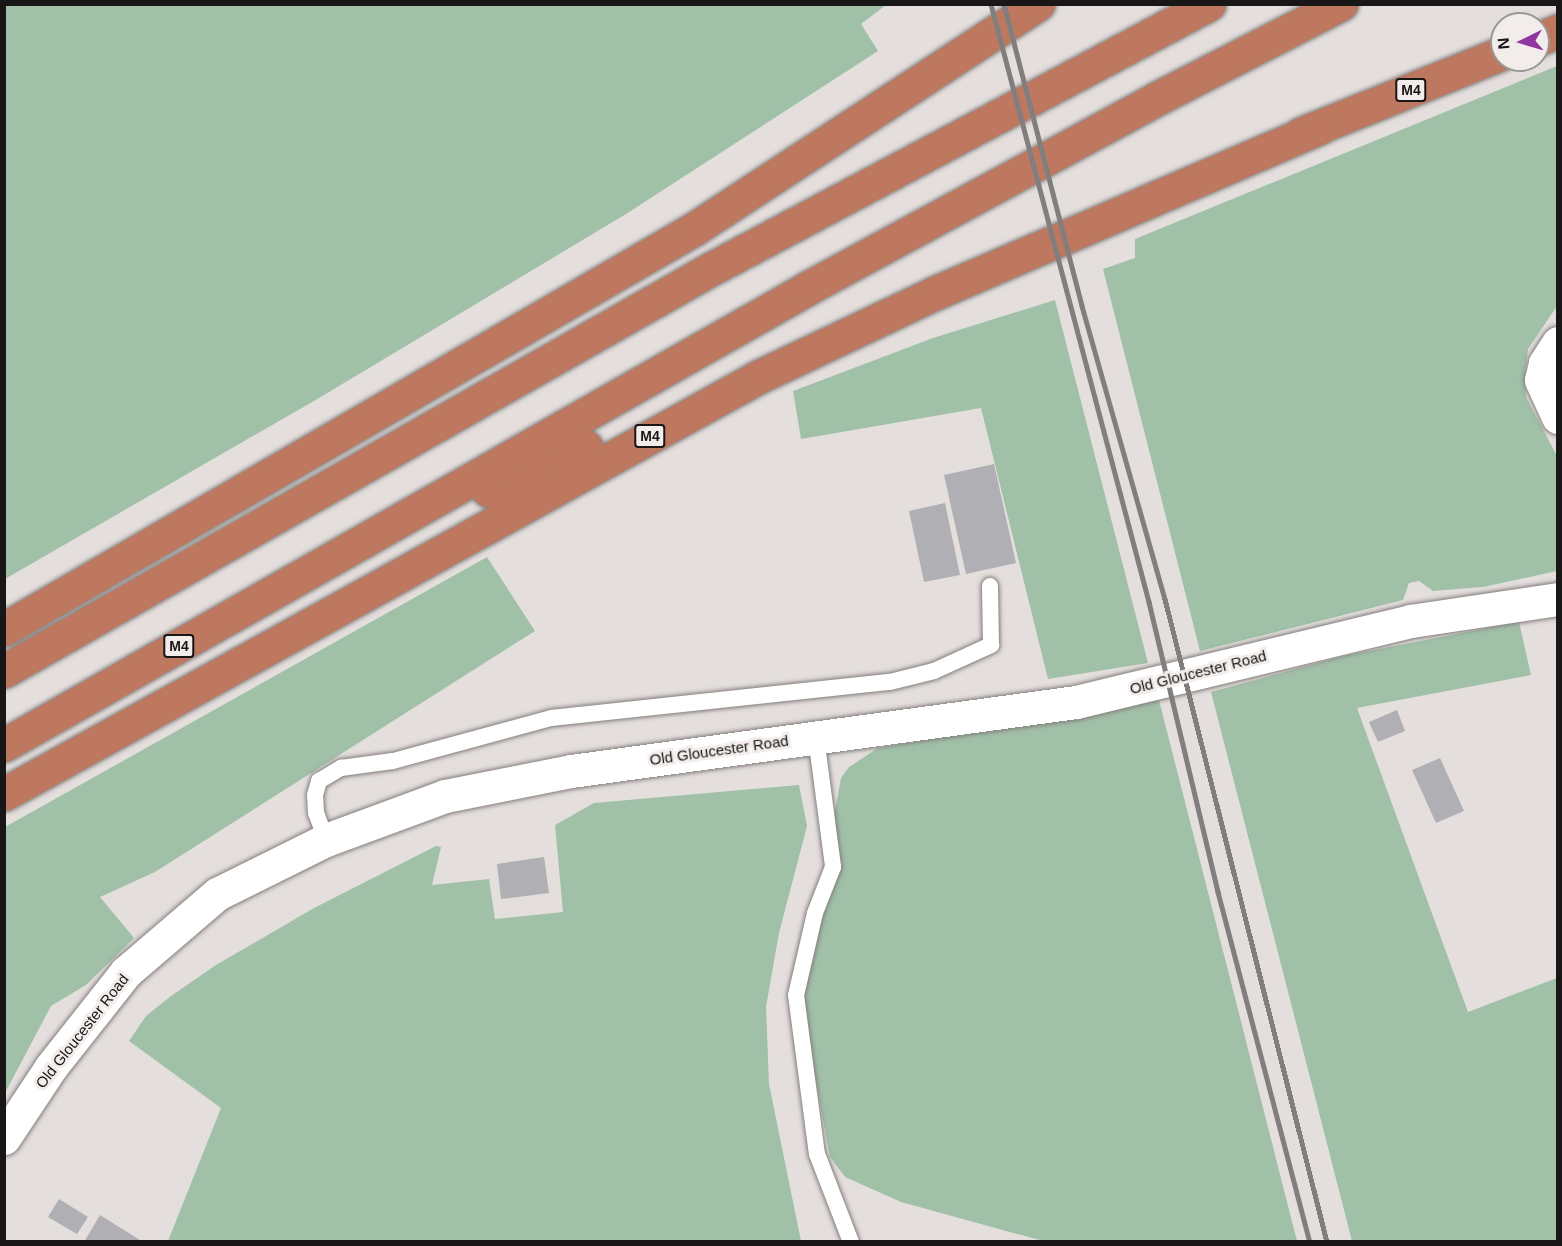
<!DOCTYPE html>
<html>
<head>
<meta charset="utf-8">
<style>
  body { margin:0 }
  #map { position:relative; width:1562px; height:1246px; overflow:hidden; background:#e4dfdd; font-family:Arial,sans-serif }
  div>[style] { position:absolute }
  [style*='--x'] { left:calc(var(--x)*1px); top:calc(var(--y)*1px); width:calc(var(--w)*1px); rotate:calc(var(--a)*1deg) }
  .green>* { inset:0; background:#a1c0a8 }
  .building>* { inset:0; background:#b0afb3 }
  .roads { filter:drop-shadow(0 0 2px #837e7c) drop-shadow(0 0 2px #837e7c) }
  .lane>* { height:16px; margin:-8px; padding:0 8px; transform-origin:8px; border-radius:8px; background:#fff }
  .street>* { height:33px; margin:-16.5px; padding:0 16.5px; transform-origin:16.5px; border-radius:16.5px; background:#fff }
  .secondary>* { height:33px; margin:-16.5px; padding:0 16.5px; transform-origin:16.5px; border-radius:16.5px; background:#fff }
  .highway>* { height:33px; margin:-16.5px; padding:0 16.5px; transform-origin:16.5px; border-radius:16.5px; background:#be7860 }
  .rail>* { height:4.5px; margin:-2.25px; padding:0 2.25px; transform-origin:2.25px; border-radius:2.25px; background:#827e7d }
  span { translate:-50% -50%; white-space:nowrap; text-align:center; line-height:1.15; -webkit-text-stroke:6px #f2edea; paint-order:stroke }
  .shield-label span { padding:2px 4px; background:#f2edea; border:2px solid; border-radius:4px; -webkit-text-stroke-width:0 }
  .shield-label { font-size:14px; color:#181616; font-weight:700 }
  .street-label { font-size:15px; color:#181616 }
  .frame { position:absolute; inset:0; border:6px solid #181616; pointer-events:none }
  .north { position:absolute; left:1490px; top:12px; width:60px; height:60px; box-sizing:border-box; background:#f2edea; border:2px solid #9b9795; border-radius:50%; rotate:265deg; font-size:16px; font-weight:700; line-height:24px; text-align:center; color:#181616 }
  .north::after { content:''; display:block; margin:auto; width:21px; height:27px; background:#9135a0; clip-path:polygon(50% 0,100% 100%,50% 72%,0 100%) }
</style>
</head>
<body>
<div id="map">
  <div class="green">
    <div style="clip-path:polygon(5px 4px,886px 4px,886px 5px,861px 24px,878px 51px,626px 214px,319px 398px,5px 579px)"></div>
    <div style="clip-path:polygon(1557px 66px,1557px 306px,1528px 349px,1525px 374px,1526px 397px,1557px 456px,1557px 571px,1483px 587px,1433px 591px,1419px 581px,1409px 583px,1403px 600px,1200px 651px,1103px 269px,1135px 258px,1135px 239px)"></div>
    <div style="clip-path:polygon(1055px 300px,1148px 663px,1048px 679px,981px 408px,801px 439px,793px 391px,933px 338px)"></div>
    <div style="clip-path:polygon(487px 557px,535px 631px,155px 872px,100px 897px,134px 938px,86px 985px,51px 1006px,5px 1093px,5px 827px)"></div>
    <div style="clip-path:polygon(1519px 622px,1531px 675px,1357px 708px,1468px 1012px,1557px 978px,1557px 1241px,1352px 1241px,1211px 692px,1348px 655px)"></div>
    <div style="clip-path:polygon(1159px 700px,1297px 1241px,1043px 1241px,901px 1202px,845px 1177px,830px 1157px,805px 1022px,805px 977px,841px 778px,849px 767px,878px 748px)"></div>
    <div style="clip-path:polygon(799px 785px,807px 826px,779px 933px,766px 1007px,769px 1084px,801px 1241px,168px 1241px,221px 1108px,129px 1041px,146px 1016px,171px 996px,216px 965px,314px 908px,436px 846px,441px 847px,432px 885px,489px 879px,495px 919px,563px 912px,555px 825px,594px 803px)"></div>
  </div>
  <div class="building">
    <div style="clip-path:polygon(994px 464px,1016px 563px,966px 574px,944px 475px)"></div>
    <div style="clip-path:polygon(945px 503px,960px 575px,924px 582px,909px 511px)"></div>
    <div style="clip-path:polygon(1397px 710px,1405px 731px,1378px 742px,1369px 722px)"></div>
    <div style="clip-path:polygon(1440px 758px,1464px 811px,1436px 823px,1412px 770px)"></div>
    <div style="clip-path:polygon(544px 857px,549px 893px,501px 899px,497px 864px)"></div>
    <div style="clip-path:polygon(59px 1199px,88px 1217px,77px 1234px,48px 1217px)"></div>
    <div style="clip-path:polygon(100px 1215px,143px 1242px,84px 1242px)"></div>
  </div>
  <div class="roads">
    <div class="lane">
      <div style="--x:816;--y:737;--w:131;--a:82.5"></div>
      <div style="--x:833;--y:867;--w:49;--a:111.4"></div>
      <div style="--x:815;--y:913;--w:84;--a:103"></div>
      <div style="--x:796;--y:995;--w:160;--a:82.5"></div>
      <div style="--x:817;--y:1154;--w:94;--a:68.9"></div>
      <div style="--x:326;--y:840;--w:29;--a:-110"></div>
      <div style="--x:316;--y:813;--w:18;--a:-93"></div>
      <div style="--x:315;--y:795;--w:15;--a:-74"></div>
      <div style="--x:319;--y:781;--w:26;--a:-31"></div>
      <div style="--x:341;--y:768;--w:52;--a:-7.7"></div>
      <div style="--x:393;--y:761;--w:164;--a:-15.2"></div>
      <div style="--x:551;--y:718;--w:341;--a:-6.1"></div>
      <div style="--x:890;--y:682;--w:45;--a:-14"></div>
      <div style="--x:934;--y:671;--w:63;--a:-24.5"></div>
      <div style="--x:991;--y:645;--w:59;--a:-91"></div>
    </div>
    <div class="street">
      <div style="--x:1558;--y:343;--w:24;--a:123"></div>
      <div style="--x:1545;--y:363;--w:17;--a:103"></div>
      <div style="--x:1541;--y:380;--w:41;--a:65.3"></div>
    </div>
    <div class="secondary">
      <div style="--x:4;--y:1138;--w:85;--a:-56.5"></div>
      <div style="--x:51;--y:1067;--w:121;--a:-51.7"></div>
      <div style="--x:126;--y:972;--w:120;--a:-40.6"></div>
      <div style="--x:217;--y:894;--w:122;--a:-26.4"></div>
      <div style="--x:326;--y:840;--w:127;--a:-20.3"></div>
      <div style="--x:445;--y:796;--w:128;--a:-11.2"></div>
      <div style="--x:571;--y:771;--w:510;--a:-7.78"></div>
      <div style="--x:1076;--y:702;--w:345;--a:-13.6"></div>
      <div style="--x:1411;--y:621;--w:149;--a:-8.5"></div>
    </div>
    <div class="highway">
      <div style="--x:1538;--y:39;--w:22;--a:-22"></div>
      <div style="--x:1301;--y:134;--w:217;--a:-21.9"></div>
      <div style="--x:488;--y:490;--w:107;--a:-23.7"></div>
      <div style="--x:4;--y:629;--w:798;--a:-30.1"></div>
      <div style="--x:694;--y:229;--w:411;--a:-33.2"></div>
      <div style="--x:4;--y:671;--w:811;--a:-29.63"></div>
      <div style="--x:709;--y:270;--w:566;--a:-28.01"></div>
      <div style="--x:4;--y:745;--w:925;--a:-29.61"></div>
      <div style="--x:808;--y:288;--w:396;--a:-28.5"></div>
      <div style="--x:1156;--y:99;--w:208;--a:-27.2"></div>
      <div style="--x:4;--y:794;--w:862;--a:-28.94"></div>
      <div style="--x:758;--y:377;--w:196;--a:-25.4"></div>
      <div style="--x:935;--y:293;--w:419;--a:-23.3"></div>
    </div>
  </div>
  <div class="rail">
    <div style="--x:991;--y:4;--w:619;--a:75.2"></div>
    <div style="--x:1149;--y:602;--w:298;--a:76.6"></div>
    <div style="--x:1218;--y:892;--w:362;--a:75.3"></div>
    <div style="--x:1004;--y:4;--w:312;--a:75.5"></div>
    <div style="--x:1082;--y:306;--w:305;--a:74.2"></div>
    <div style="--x:1165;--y:599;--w:663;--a:75.86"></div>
  </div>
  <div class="shield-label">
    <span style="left:1411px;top:90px">M4</span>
    <span style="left:650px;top:436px">M4</span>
    <span style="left:179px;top:646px">M4</span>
  </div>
  <div class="street-label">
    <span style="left:1198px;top:672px;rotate:-14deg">Old Gloucester Road</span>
    <span style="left:719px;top:750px;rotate:-8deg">Old Gloucester Road</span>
    <span style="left:82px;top:1031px;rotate:-52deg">Old Gloucester Road</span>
  </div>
  <div class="frame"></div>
  <div class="north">N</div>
</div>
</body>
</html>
